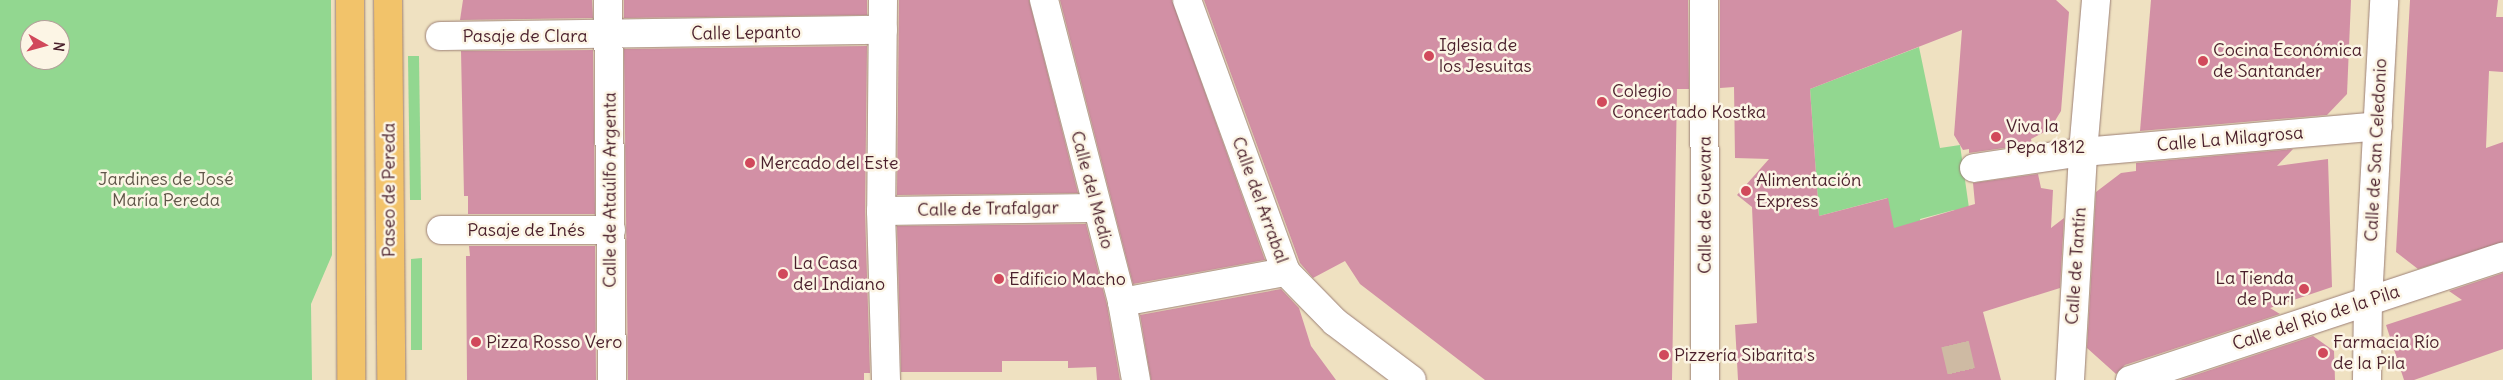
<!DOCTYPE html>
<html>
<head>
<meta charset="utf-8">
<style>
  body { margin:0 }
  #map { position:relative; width:2503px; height:380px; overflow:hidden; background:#efe1c1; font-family:Delius,sans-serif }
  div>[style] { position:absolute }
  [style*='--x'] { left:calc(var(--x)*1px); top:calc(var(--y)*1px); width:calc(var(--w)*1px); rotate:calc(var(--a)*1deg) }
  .green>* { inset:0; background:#92d790 }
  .building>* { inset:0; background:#d290a5 }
  .pedestrian-tunnel>* { height:28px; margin-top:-14px; transform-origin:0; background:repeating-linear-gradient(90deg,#cebaa3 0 28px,transparent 0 42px) }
  .roads { filter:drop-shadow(0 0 1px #9c8076) drop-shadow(0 0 1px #9c8076) }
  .pedestrian>* { height:28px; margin:-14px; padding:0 14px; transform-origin:14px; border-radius:14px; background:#fff }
  .minor>* { height:28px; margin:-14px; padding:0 14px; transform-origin:14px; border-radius:14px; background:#fff }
  .primary>* { height:28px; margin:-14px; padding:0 14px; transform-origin:14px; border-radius:14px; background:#f2c36a }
  .dots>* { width:14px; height:14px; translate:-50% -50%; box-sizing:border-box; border:2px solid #fcf5e5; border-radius:50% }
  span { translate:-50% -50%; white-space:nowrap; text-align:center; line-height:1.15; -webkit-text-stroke:5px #fcf5e5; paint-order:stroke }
  .street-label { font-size:18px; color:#4a1f2b }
  .poi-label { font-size:18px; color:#4a1f2b }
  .left { translate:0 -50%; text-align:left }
  .right { translate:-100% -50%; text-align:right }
  .park-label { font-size:18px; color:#605649 }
  .north { position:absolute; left:20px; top:20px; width:50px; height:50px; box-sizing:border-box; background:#fcf5e5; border:1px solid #b59f9b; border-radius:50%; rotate:97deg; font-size:14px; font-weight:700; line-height:20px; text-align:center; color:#4a1f2b }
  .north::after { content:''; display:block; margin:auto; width:18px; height:22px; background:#d1495b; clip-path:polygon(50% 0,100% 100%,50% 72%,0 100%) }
</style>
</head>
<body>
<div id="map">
  <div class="green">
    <div style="clip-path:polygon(evenodd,0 0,331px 0,332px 255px,311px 304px,312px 380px,0 380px,0 0,30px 30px,60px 30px,60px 60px,30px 60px,30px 30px)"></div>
    <div style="clip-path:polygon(1919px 47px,1940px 148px,1960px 145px,1970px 215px,1954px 210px,1920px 219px,1926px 249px,1899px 255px,1887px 198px,1819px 216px,1810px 89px)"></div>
    <div style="clip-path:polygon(408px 56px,419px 56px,421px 200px,410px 200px)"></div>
    <div style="clip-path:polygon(422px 258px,422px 350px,411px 350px,411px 259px)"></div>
  </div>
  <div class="building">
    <div style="clip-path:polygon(463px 0,592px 0,593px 18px,460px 20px)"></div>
    <div style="clip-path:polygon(624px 0,867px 0,867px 15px,624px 18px)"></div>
    <div style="clip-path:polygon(899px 0,1029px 0,1078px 193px,897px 195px)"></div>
    <div style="clip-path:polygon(1060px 0,1172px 0,1265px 260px,1133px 284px)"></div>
    <div style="clip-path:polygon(1204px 0,1688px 0,1689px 89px,1677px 89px,1672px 380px,1485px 380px,1360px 284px,1345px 261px,1313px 278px,1300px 263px)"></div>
    <div style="clip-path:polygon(1720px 0,2056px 0,2069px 12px,2061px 111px,2050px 129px,2031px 139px,2032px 144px,1969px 153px,1969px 149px,1963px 150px,1954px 135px,1962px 30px,1810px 89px,1819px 216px,1888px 198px,1894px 228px,1975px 204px,1973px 183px,2038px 174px,2041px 188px,2053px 190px,2051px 228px,2064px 218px,2060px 288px,1983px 312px,2001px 380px,1738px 380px,1735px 325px,1757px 323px,1752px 207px,1737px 195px,1769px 159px,1735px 158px,1734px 87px,1720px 88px)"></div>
    <div style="clip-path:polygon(2151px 0,2351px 0,2347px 94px,2327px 115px,2140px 131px)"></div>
    <div style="clip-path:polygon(2410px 0,2498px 0,2496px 17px,2503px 17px,2503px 72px,2489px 71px,2486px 148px,2503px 142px,2503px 242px,2418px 269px,2396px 252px)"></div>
    <div style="clip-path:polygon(867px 46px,865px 211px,870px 373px,864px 373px,864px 380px,628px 380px,624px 49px)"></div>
    <div style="clip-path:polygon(593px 50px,595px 214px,468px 214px,468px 196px,464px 196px,461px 51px)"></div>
    <div style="clip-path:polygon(2293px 149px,2277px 166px,2328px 159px,2332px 287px,2270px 308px,2280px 314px,2125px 365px,2116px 374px,2087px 348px,2096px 192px,2121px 173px,2136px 171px,2136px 163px)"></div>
    <div style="clip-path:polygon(1086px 224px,1107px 305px,1120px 380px,1097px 380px,1096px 367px,1068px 368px,1068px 361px,1002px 361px,1002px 372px,901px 372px,897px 226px)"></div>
    <div style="clip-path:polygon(469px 246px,595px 246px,596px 380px,467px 380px,466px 256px,470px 256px)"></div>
    <div style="clip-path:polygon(2503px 273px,2503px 349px,2414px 380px,2404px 380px,2386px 325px,2462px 300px,2449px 291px)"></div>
    <div style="clip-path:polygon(1281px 289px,1299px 308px,1311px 346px,1336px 380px,1151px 380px,1140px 315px)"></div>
    <div style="clip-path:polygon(2313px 336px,2334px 351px,2335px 380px,2180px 380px)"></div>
  </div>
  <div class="pedestrian-tunnel">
    <div style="--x:1955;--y:344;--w:37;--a:77"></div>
  </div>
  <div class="roads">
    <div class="pedestrian">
      <div style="--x:1044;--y:0;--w:312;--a:75.5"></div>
      <div style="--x:1187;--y:0;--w:289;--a:70"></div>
      <div style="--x:440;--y:36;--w:443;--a:-0.8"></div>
      <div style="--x:1974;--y:168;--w:110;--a:-8.4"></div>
      <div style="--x:881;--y:211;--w:214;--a:-0.8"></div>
      <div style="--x:441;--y:230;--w:170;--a:0"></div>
    </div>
    <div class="minor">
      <div style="--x:608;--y:0;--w:380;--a:89.4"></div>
      <div style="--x:883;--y:0;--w:211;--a:90.5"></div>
      <div style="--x:881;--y:211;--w:169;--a:88.3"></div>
      <div style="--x:1704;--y:0;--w:380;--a:89.8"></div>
      <div style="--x:2083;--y:152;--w:296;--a:-5"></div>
      <div style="--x:1136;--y:380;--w:79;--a:-100.2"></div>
      <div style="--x:1122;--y:302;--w:167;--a:-10.4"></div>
      <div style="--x:1286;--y:272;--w:70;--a:45.6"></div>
      <div style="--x:1335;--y:322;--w:96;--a:37"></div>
      <div style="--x:2070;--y:380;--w:228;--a:-86.7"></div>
      <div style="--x:2083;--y:152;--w:153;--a:-85.1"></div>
      <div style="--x:2130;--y:380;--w:393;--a:-18.3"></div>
      <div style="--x:2367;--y:380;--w:80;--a:-89.3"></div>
      <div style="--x:2368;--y:300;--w:300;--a:-86.9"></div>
    </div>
    <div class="primary">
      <div style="--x:350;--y:0;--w:380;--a:89.8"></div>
      <div style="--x:388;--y:0;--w:380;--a:89.5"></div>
    </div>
  </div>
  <div class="dots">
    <div style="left:1429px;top:56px;background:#d1495b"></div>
    <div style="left:2203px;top:61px;background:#d1495b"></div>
    <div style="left:1602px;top:102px;background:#d1495b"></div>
    <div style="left:1996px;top:137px;background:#d1495b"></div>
    <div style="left:750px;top:163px;background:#d1495b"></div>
    <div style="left:1746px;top:191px;background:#d1495b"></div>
    <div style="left:783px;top:274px;background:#d1495b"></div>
    <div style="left:999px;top:279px;background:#d1495b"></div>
    <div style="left:2304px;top:289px;background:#d1495b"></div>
    <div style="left:476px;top:342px;background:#d1495b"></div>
    <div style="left:2323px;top:353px;background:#d1495b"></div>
    <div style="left:1664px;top:355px;background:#d1495b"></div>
  </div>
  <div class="street-label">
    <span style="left:746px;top:33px;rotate:-1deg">Calle Lepanto</span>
    <span style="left:525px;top:36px">Pasaje de Clara</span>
    <span style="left:2230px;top:139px;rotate:-5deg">Calle La Milagrosa</span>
    <span style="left:2376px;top:150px;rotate:-87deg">Calle de San Celedonio</span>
    <span style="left:389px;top:190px;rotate:-90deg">Paseo de Pereda</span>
    <span style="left:610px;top:190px;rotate:-90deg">Calle de Ataúlfo Argenta</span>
    <span style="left:1092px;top:190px;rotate:75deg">Calle del Medio</span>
    <span style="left:1260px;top:200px;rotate:70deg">Calle del Arrabal</span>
    <span style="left:1705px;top:205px;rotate:-90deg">Calle de Guevara</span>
    <span style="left:988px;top:209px;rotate:-1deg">Calle de Trafalgar</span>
    <span style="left:526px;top:230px">Pasaje de Inés</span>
    <span style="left:2076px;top:266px;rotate:-86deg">Calle de Tantín</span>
    <span style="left:2316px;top:318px;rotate:-18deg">Calle del Río de la Pila</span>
  </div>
  <div class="poi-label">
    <span class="left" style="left:1439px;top:56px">Iglesia de<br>los Jesuitas</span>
    <span class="left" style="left:2213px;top:61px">Cocina Económica<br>de Santander</span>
    <span class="left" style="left:1612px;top:102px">Colegio<br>Concertado Kostka</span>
    <span class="left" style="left:2006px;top:137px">Viva la<br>Pepa 1812</span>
    <span class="left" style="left:760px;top:163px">Mercado del Este</span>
    <span class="left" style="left:1756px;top:191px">Alimentación<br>Express</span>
    <span class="left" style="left:793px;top:274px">La Casa<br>del Indiano</span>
    <span class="left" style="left:1009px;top:279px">Edificio Macho</span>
    <span class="right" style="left:2294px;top:289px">La Tienda<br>de Puri</span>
    <span class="left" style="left:486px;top:342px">Pizza Rosso Vero</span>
    <span class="left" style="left:2333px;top:353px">Farmacia Río<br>de la Pila</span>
    <span class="left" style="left:1674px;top:355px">Pizzería Sibarita's</span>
  </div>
  <div class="park-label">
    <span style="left:166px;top:190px">Jardines de José<br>María Pereda</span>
  </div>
  <div class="north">N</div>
</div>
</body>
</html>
